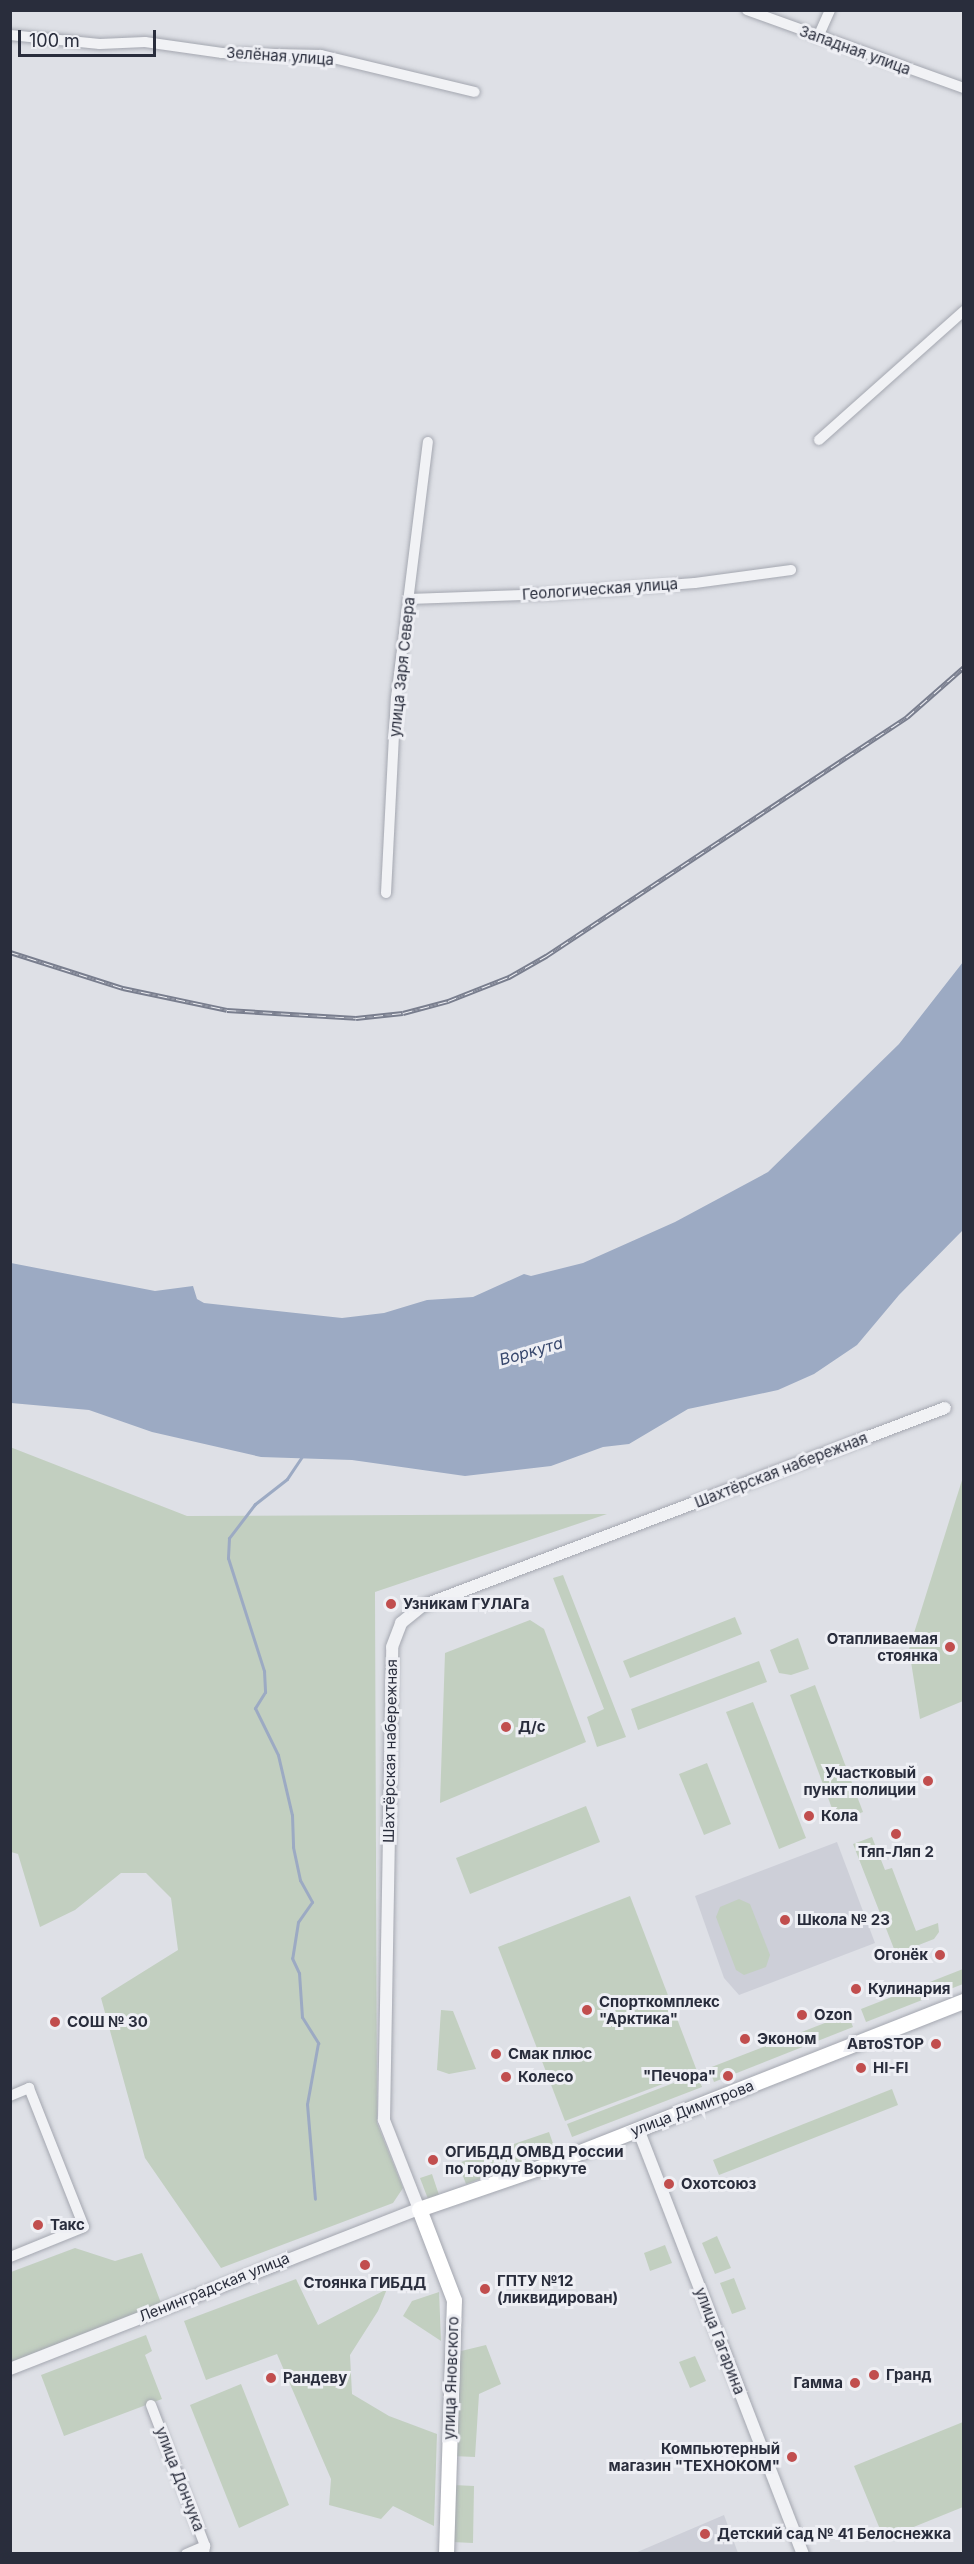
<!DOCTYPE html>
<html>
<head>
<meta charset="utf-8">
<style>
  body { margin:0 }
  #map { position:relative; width:974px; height:2564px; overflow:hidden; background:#dee0e6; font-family:Inter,sans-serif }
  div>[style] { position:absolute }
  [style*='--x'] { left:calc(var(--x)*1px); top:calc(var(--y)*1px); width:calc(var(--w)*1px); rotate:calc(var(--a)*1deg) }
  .built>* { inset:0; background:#cdcfd8 }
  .green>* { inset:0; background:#c2cfc0 }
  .water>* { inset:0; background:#9caac3 }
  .stream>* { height:3px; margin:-1.5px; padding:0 1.5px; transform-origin:1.5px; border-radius:1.5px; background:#9caac3 }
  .roads { filter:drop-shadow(0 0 2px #a4a7b0) drop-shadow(0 0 2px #a4a7b0) }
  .minor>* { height:10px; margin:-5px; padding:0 5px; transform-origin:5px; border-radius:5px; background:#f1f2f5 }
  .tertiary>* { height:12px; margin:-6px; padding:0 6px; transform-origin:6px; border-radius:6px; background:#f1f2f5 }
  .secondary>* { height:15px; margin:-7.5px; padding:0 7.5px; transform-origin:7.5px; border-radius:7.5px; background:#fff }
  .rail>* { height:5px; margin-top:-2.5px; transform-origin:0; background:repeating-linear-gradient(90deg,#eeeff4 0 9px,#797e8e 0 18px); box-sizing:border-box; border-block:2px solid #797e8e }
  .dots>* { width:16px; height:16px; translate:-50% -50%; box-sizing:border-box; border:3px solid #eeeff4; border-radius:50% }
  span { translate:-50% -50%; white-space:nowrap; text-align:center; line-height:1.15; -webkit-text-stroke:6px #eeeff4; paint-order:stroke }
  .street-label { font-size:15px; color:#292d3c }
  .poi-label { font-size:15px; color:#292d3c; font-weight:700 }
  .left { translate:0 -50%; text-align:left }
  .right { translate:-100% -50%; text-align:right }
  .water-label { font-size:16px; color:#37476c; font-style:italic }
  .frame { position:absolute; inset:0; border:12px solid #292d3c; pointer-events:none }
  .scale { position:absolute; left:18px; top:30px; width:138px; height:27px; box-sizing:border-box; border:3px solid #292d3c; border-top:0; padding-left:8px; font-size:18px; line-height:21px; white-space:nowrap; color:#292d3c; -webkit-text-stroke:4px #eeeff4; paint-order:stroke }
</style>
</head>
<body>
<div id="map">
  <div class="built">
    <div style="clip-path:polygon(837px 1842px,875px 1943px,739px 1995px,724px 1978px,695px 1896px)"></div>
    <div style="clip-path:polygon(724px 2515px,738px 2553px,635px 2553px)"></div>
  </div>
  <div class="green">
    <div style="clip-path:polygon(10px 1447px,187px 1516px,607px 1514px,375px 1592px,377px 2123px,403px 2188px,393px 2203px,221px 2268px,145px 2158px,101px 1998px,178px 1950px,171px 1898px,146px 1873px,121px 1873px,75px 1910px,40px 1927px,18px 1854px,11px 1852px)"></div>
    <div style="clip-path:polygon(963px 1477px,963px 1701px,920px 1719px,909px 1649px)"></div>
    <div style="clip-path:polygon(563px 1575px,626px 1737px,597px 1747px,587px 1717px,604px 1709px,553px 1578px)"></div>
    <div style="clip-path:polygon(735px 1617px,742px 1634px,630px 1678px,623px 1661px)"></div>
    <div style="clip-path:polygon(530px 1620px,544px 1629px,586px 1742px,440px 1803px,445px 1653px)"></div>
    <div style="clip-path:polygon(798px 1638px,809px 1669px,791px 1675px,779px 1673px,770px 1650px)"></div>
    <div style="clip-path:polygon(759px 1661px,767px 1682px,638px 1730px,631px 1709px)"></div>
    <div style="clip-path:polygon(815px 1685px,863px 1812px,837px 1822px,790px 1695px)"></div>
    <div style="clip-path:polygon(753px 1702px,806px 1838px,779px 1849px,726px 1712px)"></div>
    <div style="clip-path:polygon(707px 1763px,731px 1824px,704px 1835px,679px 1774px)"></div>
    <div style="clip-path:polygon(586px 1806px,600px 1842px,470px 1894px,456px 1858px)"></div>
    <div style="clip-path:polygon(872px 1837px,885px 1870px,892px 1868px,916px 1931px,938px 1923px,939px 1932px,934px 1939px,896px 1954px,853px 1844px)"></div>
    <div style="clip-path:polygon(630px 1896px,697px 2071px,565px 2121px,498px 1947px)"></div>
    <div style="clip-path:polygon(739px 1899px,750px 1904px,770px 1955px,766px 1967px,744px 1975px,736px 1970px,716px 1917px,720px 1907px)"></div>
    <div style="clip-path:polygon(963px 1969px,963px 1984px,866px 2022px,861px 2009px)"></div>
    <div style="clip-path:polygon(441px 2010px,453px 2011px,476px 2069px,449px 2074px,437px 2070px)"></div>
    <div style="clip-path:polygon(848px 2014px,853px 2027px,714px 2082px,709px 2068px)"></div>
    <div style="clip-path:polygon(697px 2074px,702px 2087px,572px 2137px,567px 2124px)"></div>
    <div style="clip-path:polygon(892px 2089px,898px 2105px,719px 2175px,713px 2160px)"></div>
    <div style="clip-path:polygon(549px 2132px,556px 2152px,466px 2184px,458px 2163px)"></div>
    <div style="clip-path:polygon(432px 2174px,439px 2195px,428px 2199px,420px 2178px)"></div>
    <div style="clip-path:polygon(717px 2236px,731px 2268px,715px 2274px,702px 2243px)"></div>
    <div style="clip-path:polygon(665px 2245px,672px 2263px,650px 2271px,644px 2253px)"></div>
    <div style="clip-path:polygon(75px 2248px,115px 2261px,142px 2253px,161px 2303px,11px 2362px,11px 2272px)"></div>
    <div style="clip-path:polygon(734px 2278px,746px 2309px,732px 2314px,720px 2283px)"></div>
    <div style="clip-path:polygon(296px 2279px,318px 2325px,387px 2289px,378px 2311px,350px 2355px,352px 2394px,389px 2416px,437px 2434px,434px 2526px,393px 2506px,381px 2519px,329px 2505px,331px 2479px,277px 2354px,206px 2380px,184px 2321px)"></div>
    <div style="clip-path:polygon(439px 2292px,441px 2341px,403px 2316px,412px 2301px)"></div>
    <div style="clip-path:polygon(146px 2335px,152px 2351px,145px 2355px,162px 2399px,64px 2436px,41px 2375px)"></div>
    <div style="clip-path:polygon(486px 2345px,501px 2384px,479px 2394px,475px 2457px,453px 2456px,457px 2352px)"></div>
    <div style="clip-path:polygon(695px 2356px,706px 2381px,690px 2388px,679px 2362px)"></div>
    <div style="clip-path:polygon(241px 2384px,289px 2505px,239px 2528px,190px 2405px)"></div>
    <div style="clip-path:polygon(963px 2422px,963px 2507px,884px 2539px,854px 2466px)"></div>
    <div style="clip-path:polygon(453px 2485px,474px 2486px,473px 2543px,452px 2542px)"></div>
  </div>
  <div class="water">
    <div style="clip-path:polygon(963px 962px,963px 1230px,899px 1295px,857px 1345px,814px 1374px,778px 1390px,688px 1409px,629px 1444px,603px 1447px,551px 1466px,465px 1476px,352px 1460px,261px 1457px,152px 1432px,89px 1410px,11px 1403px,11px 1263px,155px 1291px,193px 1286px,197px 1299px,204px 1303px,342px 1318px,384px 1313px,427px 1300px,473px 1297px,524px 1274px,531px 1276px,583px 1263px,675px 1222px,768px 1172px,899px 1044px)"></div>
  </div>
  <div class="stream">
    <div style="--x:303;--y:1455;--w:29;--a:124"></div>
    <div style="--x:287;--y:1479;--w:41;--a:142"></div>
    <div style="--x:255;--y:1504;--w:43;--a:127.4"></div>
    <div style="--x:229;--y:1538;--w:20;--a:93"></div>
    <div style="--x:228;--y:1558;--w:119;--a:72.3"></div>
    <div style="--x:264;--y:1671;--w:21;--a:87"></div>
    <div style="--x:265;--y:1692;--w:19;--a:122"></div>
    <div style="--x:255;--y:1708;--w:52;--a:63.9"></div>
    <div style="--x:278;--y:1755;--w:62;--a:76.9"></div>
    <div style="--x:292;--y:1815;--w:32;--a:88"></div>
    <div style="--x:293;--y:1847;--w:34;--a:78"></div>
    <div style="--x:300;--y:1880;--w:25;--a:61"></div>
    <div style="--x:312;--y:1902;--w:24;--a:125"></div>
    <div style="--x:298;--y:1922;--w:36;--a:99"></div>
    <div style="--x:292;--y:1958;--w:17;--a:65"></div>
    <div style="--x:299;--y:1973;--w:44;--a:86.1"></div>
    <div style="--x:302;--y:2017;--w:31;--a:58"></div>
    <div style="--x:318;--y:2043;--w:62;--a:100.2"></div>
    <div style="--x:307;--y:2104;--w:95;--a:85.2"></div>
  </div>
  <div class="roads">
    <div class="minor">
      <div style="--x:747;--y:10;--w:231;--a:19.8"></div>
      <div style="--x:10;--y:35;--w:90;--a:5.7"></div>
      <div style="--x:100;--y:44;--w:45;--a:-2.5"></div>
      <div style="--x:145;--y:42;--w:78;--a:8.1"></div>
      <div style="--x:222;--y:53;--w:99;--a:1.2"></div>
      <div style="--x:321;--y:55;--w:158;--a:13.5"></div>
      <div style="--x:818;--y:37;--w:30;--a:-66"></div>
      <div style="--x:819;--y:440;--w:194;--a:-41.7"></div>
      <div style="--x:409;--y:599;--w:142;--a:-2"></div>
      <div style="--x:551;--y:594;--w:144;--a:-4.4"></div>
      <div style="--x:695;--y:583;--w:97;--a:-7.7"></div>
      <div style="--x:386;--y:893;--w:195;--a:-87.1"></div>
      <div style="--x:396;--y:698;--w:258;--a:-82.9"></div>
      <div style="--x:10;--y:2096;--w:21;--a:-23"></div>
      <div style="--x:29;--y:2088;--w:149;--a:68.4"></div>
      <div style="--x:84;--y:2227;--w:80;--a:157.9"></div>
      <div style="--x:151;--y:2405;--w:151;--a:69"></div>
      <div style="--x:205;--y:2546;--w:8;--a:97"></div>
      <div style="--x:186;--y:2554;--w:21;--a:-23"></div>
    </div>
    <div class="tertiary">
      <div style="--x:638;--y:2129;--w:456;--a:68.8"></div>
      <div style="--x:10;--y:2369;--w:439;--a:-21.4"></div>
      <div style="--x:419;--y:2209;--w:96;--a:-111.5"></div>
      <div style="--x:384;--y:2120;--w:473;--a:-89"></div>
      <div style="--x:392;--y:1647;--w:26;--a:-69"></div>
      <div style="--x:401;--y:1623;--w:27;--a:-39"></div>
      <div style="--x:422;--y:1606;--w:559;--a:-20.74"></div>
    </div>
    <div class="secondary">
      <div style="--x:446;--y:2554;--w:254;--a:-88.2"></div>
      <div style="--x:454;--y:2300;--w:97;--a:-111"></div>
      <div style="--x:419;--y:2209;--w:135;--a:-19"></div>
      <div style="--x:547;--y:2165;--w:448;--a:-21.5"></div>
    </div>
  </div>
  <div class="rail">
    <div style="--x:10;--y:952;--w:119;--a:17.7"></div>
    <div style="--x:123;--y:988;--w:106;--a:11.9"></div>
    <div style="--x:227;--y:1010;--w:129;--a:3.5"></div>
    <div style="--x:356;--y:1018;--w:47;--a:-6.1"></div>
    <div style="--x:403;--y:1013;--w:47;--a:-14.9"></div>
    <div style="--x:448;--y:1001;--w:66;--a:-21.5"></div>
    <div style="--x:509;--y:977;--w:43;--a:-29.6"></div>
    <div style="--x:546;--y:956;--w:433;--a:-33.5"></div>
    <div style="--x:907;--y:717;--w:76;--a:-41.3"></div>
  </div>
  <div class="dots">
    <div style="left:391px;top:1604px;background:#c14e4e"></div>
    <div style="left:950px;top:1647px;background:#c14e4e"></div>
    <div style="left:506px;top:1727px;background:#c14e4e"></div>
    <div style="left:928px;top:1781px;background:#c14e4e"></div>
    <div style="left:809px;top:1816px;background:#c14e4e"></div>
    <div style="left:896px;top:1834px;background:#c14e4e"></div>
    <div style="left:785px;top:1920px;background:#c14e4e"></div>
    <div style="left:940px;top:1955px;background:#c14e4e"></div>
    <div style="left:856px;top:1989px;background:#c14e4e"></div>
    <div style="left:587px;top:2010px;background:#c14e4e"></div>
    <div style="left:802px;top:2015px;background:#c14e4e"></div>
    <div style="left:55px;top:2022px;background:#c14e4e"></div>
    <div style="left:745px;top:2039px;background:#c14e4e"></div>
    <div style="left:936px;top:2044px;background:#c14e4e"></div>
    <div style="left:496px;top:2054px;background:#c14e4e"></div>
    <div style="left:861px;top:2068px;background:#c14e4e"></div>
    <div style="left:728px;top:2076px;background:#c14e4e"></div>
    <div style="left:506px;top:2077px;background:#c14e4e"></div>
    <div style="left:433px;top:2160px;background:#c14e4e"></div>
    <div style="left:669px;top:2184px;background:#c14e4e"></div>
    <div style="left:38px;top:2225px;background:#c14e4e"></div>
    <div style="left:365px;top:2265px;background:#c14e4e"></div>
    <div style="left:485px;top:2289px;background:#c14e4e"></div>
    <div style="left:874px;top:2375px;background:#c14e4e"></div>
    <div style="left:271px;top:2378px;background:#c14e4e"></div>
    <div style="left:855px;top:2383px;background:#c14e4e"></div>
    <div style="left:792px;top:2457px;background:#c14e4e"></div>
    <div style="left:705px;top:2534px;background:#c14e4e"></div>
  </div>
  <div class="street-label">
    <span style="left:855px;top:50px;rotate:20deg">Западная улица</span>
    <span style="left:280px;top:56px;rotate:4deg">Зелёная улица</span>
    <span style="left:600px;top:589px;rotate:-4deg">Геологическая улица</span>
    <span style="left:402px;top:667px;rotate:-84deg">улица Заря Севера</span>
    <span style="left:781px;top:1470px;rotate:-21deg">Шахтёрская набережная</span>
    <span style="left:390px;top:1751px;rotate:-89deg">Шахтёрская набережная</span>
    <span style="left:692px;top:2108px;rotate:-21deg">улица Димитрова</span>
    <span style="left:214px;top:2287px;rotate:-22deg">Ленинградская улица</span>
    <span style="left:720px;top:2341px;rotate:69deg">улица Гагарина</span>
    <span style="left:451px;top:2378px;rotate:-88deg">улица Яновского</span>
    <span style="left:180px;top:2479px;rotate:69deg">улица Дончука</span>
  </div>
  <div class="poi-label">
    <span class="left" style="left:403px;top:1604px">Узникам ГУЛАГа</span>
    <span class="right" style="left:938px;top:1647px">Отапливаемая<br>стоянка</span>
    <span class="left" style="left:518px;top:1727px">Д/с</span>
    <span class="right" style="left:916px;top:1781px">Участковый<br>пункт полиции</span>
    <span class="left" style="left:821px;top:1816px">Кола</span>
    <span style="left:896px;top:1852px">Тяп-Ляп 2</span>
    <span class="left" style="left:797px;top:1920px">Школа № 23</span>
    <span class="right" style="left:928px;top:1955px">Огонёк</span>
    <span class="left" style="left:868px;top:1989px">Кулинария</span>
    <span class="left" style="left:599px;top:2010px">Спорткомплекс<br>"Арктика"</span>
    <span class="left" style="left:814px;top:2015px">Ozon</span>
    <span class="left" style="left:67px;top:2022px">СОШ № 30</span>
    <span class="left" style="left:757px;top:2039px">Эконом</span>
    <span class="right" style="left:924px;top:2044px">АвтоSTOP</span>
    <span class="left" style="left:508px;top:2054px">Смак плюс</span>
    <span class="left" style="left:873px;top:2068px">HI-FI</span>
    <span class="right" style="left:716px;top:2076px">"Печора"</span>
    <span class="left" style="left:518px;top:2077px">Колесо</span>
    <span class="left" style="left:445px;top:2160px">ОГИБДД ОМВД России<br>по городу Воркуте</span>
    <span class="left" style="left:681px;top:2184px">Охотсоюз</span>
    <span class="left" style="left:50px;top:2225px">Такс</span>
    <span class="left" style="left:497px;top:2289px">ГПТУ №12<br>(ликвидирован)</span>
    <span style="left:365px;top:2283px">Стоянка ГИБДД</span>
    <span class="left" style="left:886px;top:2375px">Гранд</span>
    <span class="left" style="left:283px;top:2378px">Рандеву</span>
    <span class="right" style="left:843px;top:2383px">Гамма</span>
    <span class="right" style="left:780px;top:2457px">Компьютерный<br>магазин "ТЕХНОКОМ"</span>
    <span class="left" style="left:717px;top:2534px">Детский сад № 41 Белоснежка</span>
  </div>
  <div class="water-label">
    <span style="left:531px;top:1351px;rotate:-16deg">Воркута</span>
  </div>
  <div class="frame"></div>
  <div class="scale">100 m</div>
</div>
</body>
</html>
